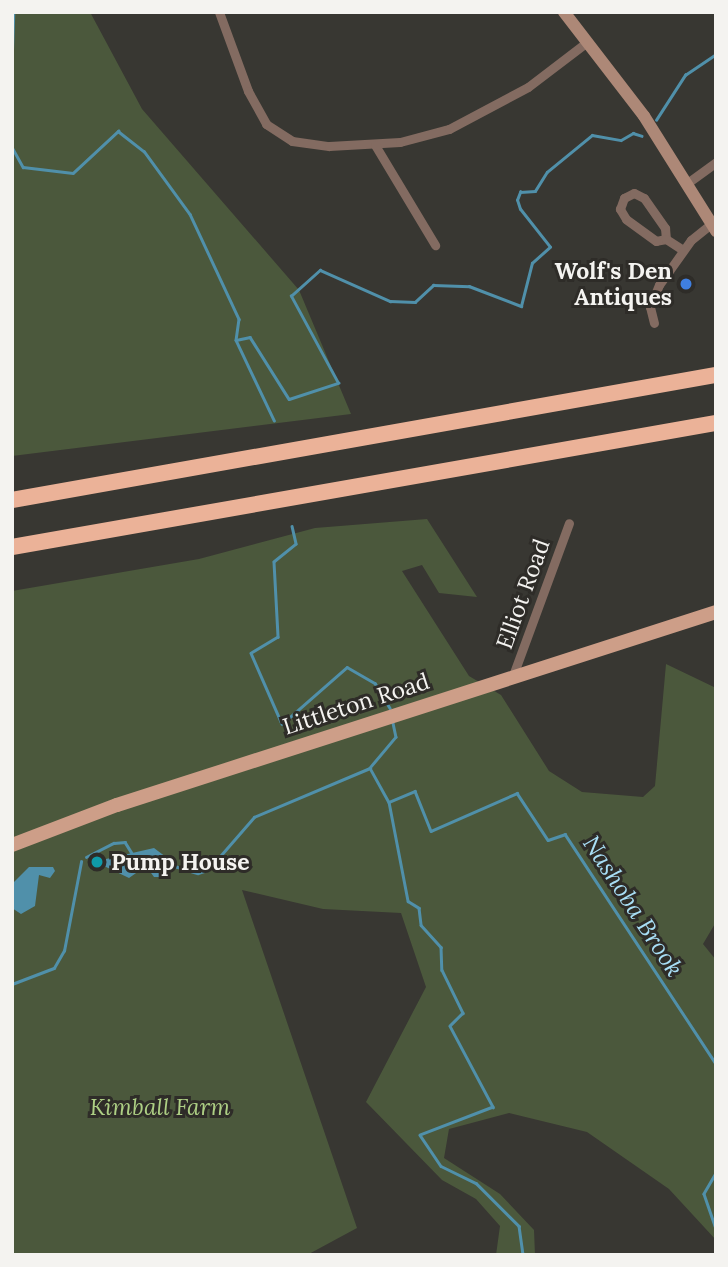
<!DOCTYPE html>
<html>
<head>
<meta charset="utf-8">
<style>
  body { margin:0 }
  #map { position:relative; width:728px; height:1267px; overflow:hidden; background:#383732; font-family:Lora,serif }
  div>[style] { position:absolute }
  [style*='--x'] { left:calc(var(--x)*1px); top:calc(var(--y)*1px); width:calc(var(--w)*1px); rotate:calc(var(--a)*1deg) }
  .green>* { inset:0; background:#4b583c }
  .water>* { inset:0; background:#5090aa }
  .stream>* { height:2.5px; margin:-1.25px; padding:0 1.25px; transform-origin:1.25px; border-radius:1.25px; background:#5090aa }
  .minor>* { height:9px; margin:-4.5px; padding:0 4.5px; transform-origin:4.5px; border-radius:4.5px; background:#836b61 }
  .secondary>* { height:12px; margin:-6px; padding:0 6px; transform-origin:6px; border-radius:6px; background:#ad8877 }
  .primary>* { height:14px; margin:-7px; padding:0 7px; transform-origin:7px; border-radius:7px; background:#cd9e88 }
  .motorway>* { height:16px; margin:-8px; padding:0 8px; transform-origin:8px; border-radius:8px; background:#ebb298 }
  .dots>* { width:19px; height:19px; translate:-50% -50%; box-sizing:border-box; border:4px solid #2e2c28; border-radius:50% }
  span { translate:-50% -50%; white-space:nowrap; text-align:center; line-height:1.15; -webkit-text-stroke:6px #2e2c28; paint-order:stroke }
  .poi-label { font-size:23px; color:#f4f3f0; font-weight:700 }
  .right { translate:-100% -50%; text-align:right }
  .left { translate:0 -50%; text-align:left }
  .street-label { font-size:23px; color:#f4f3f0 }
  .park-label { font-size:23px; color:#adcf84; font-style:italic }
  .water-label { font-size:24px; color:#a8def5; font-style:italic }
  .frame { position:absolute; inset:0; border:14px solid #f4f3f0; pointer-events:none }
</style>
</head>
<body>
<div id="map">
  <div class="green">
    <div style="clip-path:polygon(12px 12px,90px 12px,142px 109px,299px 290px,351px 414px,12px 456px)"></div>
    <div style="clip-path:polygon(427px 519px,477px 597px,439px 593px,422px 565px,402px 571px,469px 676px,501px 695px,549px 771px,582px 792px,643px 797px,655px 786px,666px 664px,716px 688px,716px 922px,703px 944px,716px 960px,716px 1240px,669px 1189px,587px 1132px,509px 1113px,449px 1129px,444px 1158px,500px 1194px,534px 1230px,535px 1255px,496px 1255px,500px 1226px,476px 1199px,442px 1180px,366px 1102px,426px 987px,401px 913px,323px 909px,242px 890px,357px 1228px,307px 1255px,12px 1255px,12px 591px,199px 559px,315px 528px)"></div>
  </div>
  <div class="water">
    <div style="clip-path:polygon(154px 848px,166px 857px,162px 877px,154px 877px,146px 866px,129px 878px,104px 866px,106px 859px)"></div>
    <div style="clip-path:polygon(29px 867px,53px 867px,55px 871px,50px 878px,39px 875px,35px 906px,21px 914px,12px 908px,12px 884px)"></div>
  </div>
  <div class="stream">
    <div style="--x:12;--y:50;--w:38;--a:-88"></div>
    <div style="--x:656;--y:120;--w:54;--a:-57.2"></div>
    <div style="--x:685;--y:75;--w:37;--a:-34"></div>
    <div style="--x:12;--y:147;--w:23;--a:61"></div>
    <div style="--x:23;--y:167;--w:50;--a:6.8"></div>
    <div style="--x:73;--y:173;--w:62;--a:-43"></div>
    <div style="--x:118;--y:131;--w:33;--a:38"></div>
    <div style="--x:144;--y:151;--w:78;--a:53.9"></div>
    <div style="--x:190;--y:214;--w:116;--a:65"></div>
    <div style="--x:239;--y:319;--w:21;--a:98"></div>
    <div style="--x:236;--y:340;--w:89;--a:64.6"></div>
    <div style="--x:236;--y:340;--w:14;--a:-12"></div>
    <div style="--x:250;--y:337;--w:73;--a:57.8"></div>
    <div style="--x:289;--y:399;--w:52;--a:-18.1"></div>
    <div style="--x:338;--y:383;--w:99;--a:-118.4"></div>
    <div style="--x:291;--y:296;--w:39;--a:-42"></div>
    <div style="--x:320;--y:270;--w:77;--a:23.9"></div>
    <div style="--x:390;--y:301;--w:25;--a:2"></div>
    <div style="--x:415;--y:302;--w:25;--a:-43"></div>
    <div style="--x:433;--y:285;--w:36;--a:2"></div>
    <div style="--x:469;--y:286;--w:56;--a:21"></div>
    <div style="--x:521;--y:306;--w:44;--a:-75.7"></div>
    <div style="--x:532;--y:263;--w:24;--a:-42"></div>
    <div style="--x:550;--y:247;--w:48;--a:-128.3"></div>
    <div style="--x:520;--y:209;--w:9;--a:-108"></div>
    <div style="--x:517;--y:200;--w:9;--a:-69"></div>
    <div style="--x:520;--y:192;--w:15;--a:-4"></div>
    <div style="--x:535;--y:191;--w:22;--a:-58"></div>
    <div style="--x:547;--y:172;--w:58;--a:-39.4"></div>
    <div style="--x:592;--y:135;--w:29;--a:10"></div>
    <div style="--x:621;--y:140;--w:14;--a:-30"></div>
    <div style="--x:633;--y:133;--w:9;--a:18"></div>
    <div style="--x:292;--y:526;--w:18;--a:77"></div>
    <div style="--x:296;--y:544;--w:28;--a:141"></div>
    <div style="--x:274;--y:562;--w:75;--a:86.9"></div>
    <div style="--x:278;--y:637;--w:31;--a:149"></div>
    <div style="--x:251;--y:653;--w:77;--a:66.4"></div>
    <div style="--x:282;--y:724;--w:86;--a:-41.2"></div>
    <div style="--x:347;--y:667;--w:32;--a:30"></div>
    <div style="--x:375;--y:683;--w:29;--a:59"></div>
    <div style="--x:393;--y:723;--w:14;--a:78"></div>
    <div style="--x:396;--y:737;--w:40;--a:130"></div>
    <div style="--x:370;--y:768;--w:39;--a:61"></div>
    <div style="--x:389;--y:802;--w:28;--a:-23"></div>
    <div style="--x:415;--y:791;--w:43;--a:68.2"></div>
    <div style="--x:431;--y:831;--w:94;--a:-23.8"></div>
    <div style="--x:517;--y:793;--w:56;--a:56.6"></div>
    <div style="--x:548;--y:840;--w:18;--a:-19"></div>
    <div style="--x:565;--y:834;--w:275;--a:56.7"></div>
    <div style="--x:389;--y:802;--w:101;--a:79.1"></div>
    <div style="--x:408;--y:901;--w:13;--a:32"></div>
    <div style="--x:419;--y:908;--w:17;--a:83"></div>
    <div style="--x:421;--y:925;--w:30;--a:48"></div>
    <div style="--x:441;--y:947;--w:23;--a:88"></div>
    <div style="--x:442;--y:970;--w:48;--a:64"></div>
    <div style="--x:463;--y:1013;--w:18;--a:135"></div>
    <div style="--x:450;--y:1026;--w:92;--a:62"></div>
    <div style="--x:493;--y:1107;--w:78;--a:159"></div>
    <div style="--x:420;--y:1135;--w:37;--a:56"></div>
    <div style="--x:441;--y:1166;--w:39;--a:26"></div>
    <div style="--x:476;--y:1183;--w:61;--a:45"></div>
    <div style="--x:519;--y:1226;--w:29;--a:82"></div>
    <div style="--x:86;--y:857;--w:31;--a:-27"></div>
    <div style="--x:114;--y:843;--w:11;--a:-5"></div>
    <div style="--x:125;--y:842;--w:13;--a:58"></div>
    <div style="--x:168;--y:864;--w:31;--a:17"></div>
    <div style="--x:198;--y:873;--w:10;--a:-17"></div>
    <div style="--x:208;--y:870;--w:70;--a:-49"></div>
    <div style="--x:254;--y:817;--w:126;--a:-22.9"></div>
    <div style="--x:12;--y:984;--w:45;--a:-20.9"></div>
    <div style="--x:54;--y:968;--w:20;--a:-60"></div>
    <div style="--x:64;--y:951;--w:91;--a:-79.2"></div>
    <div style="--x:716;--y:1173;--w:24;--a:120"></div>
    <div style="--x:704;--y:1194;--w:36;--a:71"></div>
  </div>
  <div class="minor">
    <div style="--x:219;--y:12;--w:84;--a:69.8"></div>
    <div style="--x:248;--y:91;--w:38;--a:61"></div>
    <div style="--x:266;--y:124;--w:31;--a:33"></div>
    <div style="--x:292;--y:141;--w:37;--a:8"></div>
    <div style="--x:329;--y:146;--w:71;--a:-3.2"></div>
    <div style="--x:400;--y:142;--w:51;--a:-14.9"></div>
    <div style="--x:449;--y:129;--w:89;--a:-28"></div>
    <div style="--x:528;--y:87;--w:74;--a:-37.3"></div>
    <div style="--x:375;--y:145;--w:117;--a:59"></div>
    <div style="--x:686;--y:184;--w:37;--a:-36"></div>
    <div style="--x:666;--y:239;--w:10;--a:169"></div>
    <div style="--x:656;--y:241;--w:37;--a:-144"></div>
    <div style="--x:626;--y:219;--w:12;--a:-121"></div>
    <div style="--x:620;--y:209;--w:12;--a:-70"></div>
    <div style="--x:624;--y:198;--w:11;--a:-27"></div>
    <div style="--x:634;--y:193;--w:11;--a:27"></div>
    <div style="--x:644;--y:198;--w:37;--a:55"></div>
    <div style="--x:665;--y:228;--w:11;--a:85"></div>
    <div style="--x:666;--y:239;--w:20;--a:33"></div>
    <div style="--x:654;--y:323;--w:16;--a:-104"></div>
    <div style="--x:650;--y:307;--w:24;--a:-68"></div>
    <div style="--x:659;--y:285;--w:55;--a:-54.6"></div>
    <div style="--x:691;--y:240;--w:26;--a:-39"></div>
    <div style="--x:512;--y:678;--w:165;--a:-69.8"></div>
  </div>
  <div class="secondary">
    <div style="--x:564;--y:12;--w:131;--a:52.4"></div>
    <div style="--x:644;--y:116;--w:136;--a:57.9"></div>
  </div>
  <div class="primary">
    <div style="--x:12;--y:845;--w:112;--a:-20.9"></div>
    <div style="--x:117;--y:805;--w:629;--a:-17.86"></div>
  </div>
  <div class="motorway">
    <div style="--x:12;--y:500;--w:715;--a:-10.07"></div>
    <div style="--x:12;--y:547;--w:715;--a:-9.99"></div>
  </div>
  <div class="dots">
    <div style="left:686px;top:284px;background:#3f7fe0"></div>
    <div style="left:97px;top:862px;background:#0f9aa8"></div>
  </div>
  <div class="poi-label">
    <span class="right" style="left:672px;top:284px">Wolf's Den<br>Antiques</span>
    <span class="left" style="left:111px;top:862px">Pump House</span>
  </div>
  <div class="street-label">
    <span style="left:523px;top:594px;rotate:-70deg">Elliot Road</span>
    <span style="left:356px;top:704px;rotate:-18deg">Littleton Road</span>
  </div>
  <div class="park-label">
    <span style="left:160px;top:1107px">Kimball Farm</span>
  </div>
  <div class="water-label">
    <span style="left:633px;top:906px;rotate:57deg">Nashoba Brook</span>
  </div>
  <div class="frame"></div>
</div>
</body>
</html>
